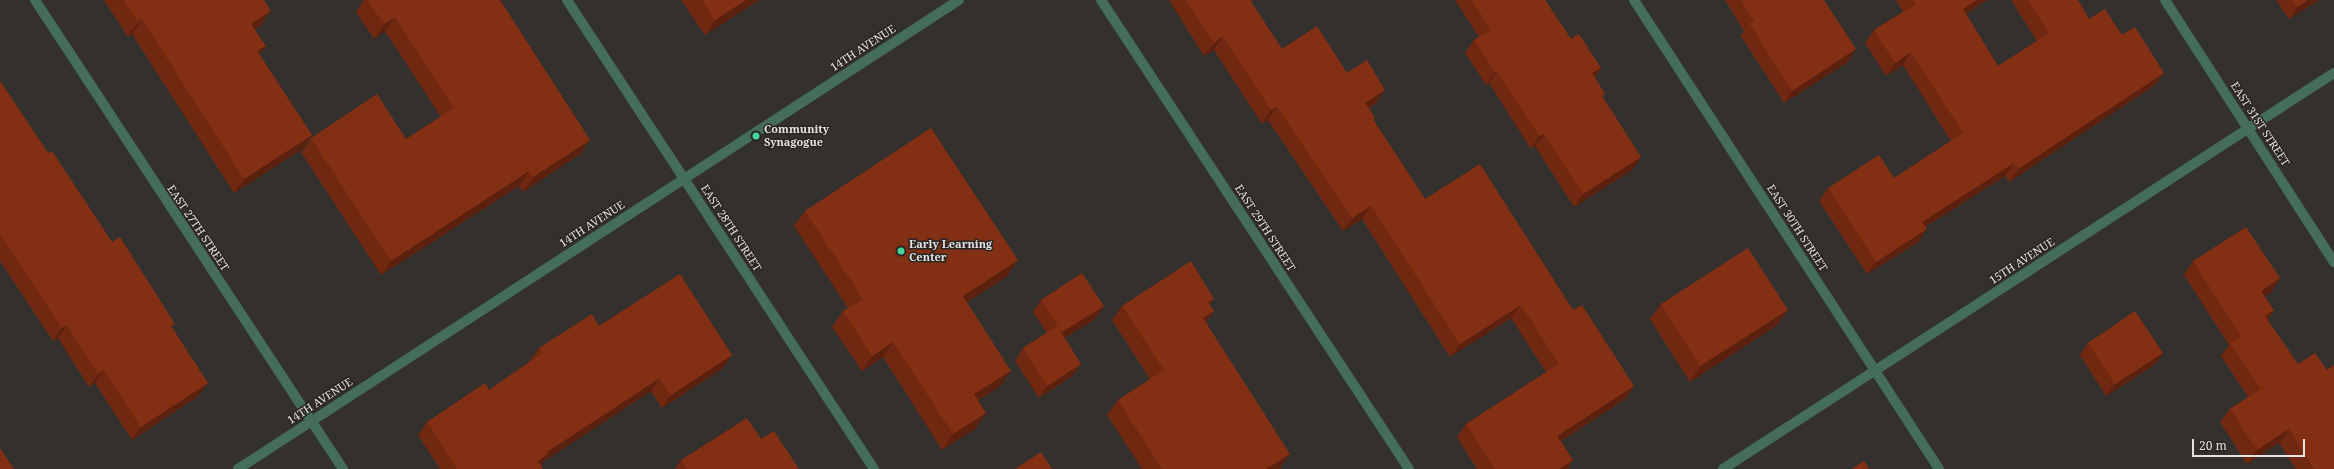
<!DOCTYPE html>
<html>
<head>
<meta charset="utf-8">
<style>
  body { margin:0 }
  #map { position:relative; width:2334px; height:469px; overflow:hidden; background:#34302e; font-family:"Noto Serif",serif }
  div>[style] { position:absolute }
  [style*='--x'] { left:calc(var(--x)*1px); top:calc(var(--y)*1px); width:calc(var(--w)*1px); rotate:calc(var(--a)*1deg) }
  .minor>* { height:10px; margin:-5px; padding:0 5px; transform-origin:5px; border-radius:5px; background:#446d5a }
  .wall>* { inset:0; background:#712811 }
  .shaded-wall>* { inset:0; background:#5c210e }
  .building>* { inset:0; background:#832f14 }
  .dots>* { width:11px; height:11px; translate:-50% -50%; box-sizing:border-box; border:2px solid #2a2624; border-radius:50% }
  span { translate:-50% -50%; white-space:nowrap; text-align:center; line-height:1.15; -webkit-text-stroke:3px #2a2624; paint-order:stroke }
  .street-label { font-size:11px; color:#e5e2e1 }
  .poi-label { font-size:11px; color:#e5e2e1; font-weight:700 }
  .left { translate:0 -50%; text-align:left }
  .scale { position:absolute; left:2192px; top:439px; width:113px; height:18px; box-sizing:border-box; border:2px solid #e5e2e1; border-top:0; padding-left:5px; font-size:12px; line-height:14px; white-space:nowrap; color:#e5e2e1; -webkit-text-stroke:3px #2a2624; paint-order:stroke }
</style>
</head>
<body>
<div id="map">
  <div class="minor">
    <div style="--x:35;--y:0;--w:561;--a:56.71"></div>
    <div style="--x:567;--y:0;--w:561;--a:56.79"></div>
    <div style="--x:1101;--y:0;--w:561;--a:56.71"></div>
    <div style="--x:1634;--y:0;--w:559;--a:56.96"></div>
    <div style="--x:2165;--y:0;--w:312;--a:57.2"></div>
    <div style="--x:238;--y:469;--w:860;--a:-33.04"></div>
    <div style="--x:1723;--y:469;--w:728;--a:-32.95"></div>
  </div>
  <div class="wall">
    <div style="clip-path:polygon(104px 0,264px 0,261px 25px,255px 29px,260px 55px,312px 135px,302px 149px,234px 193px,132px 34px,128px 37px)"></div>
    <div style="clip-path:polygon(364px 0,500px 0,590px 140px,580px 154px,523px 192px,519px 186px,381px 275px,301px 152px,311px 138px,406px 139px,441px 117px,385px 31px,374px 39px,356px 12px)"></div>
    <div style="clip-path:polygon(681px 0,759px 0,705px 35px)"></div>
    <div style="clip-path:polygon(1169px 0,1254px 0,1251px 2px,1282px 49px,1347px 73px,1376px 103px,1369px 108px,1375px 118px,1373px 120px,1425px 199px,1573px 310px,1634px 386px,1625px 399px,1561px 441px,1573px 460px,1567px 469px,1477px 469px,1457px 437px,1466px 424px,1546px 372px,1511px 318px,1450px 357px,1362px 219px,1343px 231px,1268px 120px,1262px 124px,1214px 50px,1204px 56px)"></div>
    <div style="clip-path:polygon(1455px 0,1545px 0,1571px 39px,1601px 68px,1595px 77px,1603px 98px,1641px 157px,1632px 170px,1574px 207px,1535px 146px,1531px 149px,1489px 83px,1486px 85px,1465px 53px,1474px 40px,1479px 37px)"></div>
    <div style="clip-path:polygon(1725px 0,1824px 0,1848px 62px,1784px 103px,1741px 36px,1744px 31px)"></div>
    <div style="clip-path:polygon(1896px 0,1987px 0,1966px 14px,1998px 66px,2037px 41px,2011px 0,2078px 0,2089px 19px,2122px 35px,2155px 85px,2009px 182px,2005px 176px,1925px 227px,1927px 229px,1918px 242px,1867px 274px,1819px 201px,1828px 188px,1894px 178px,1951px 141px,1903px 65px,1886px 76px,1865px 43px,1874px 30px,1903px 12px)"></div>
    <div style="clip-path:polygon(2276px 0,2319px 0,2289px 19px)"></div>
    <div style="clip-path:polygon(0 81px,48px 153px,112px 242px,172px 328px,208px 383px,198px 396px,132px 440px,95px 383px,89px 387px,58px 338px,53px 341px,0 261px)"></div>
    <div style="clip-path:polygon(805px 211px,1007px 276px,967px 302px,1000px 386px,978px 400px,986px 413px,975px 429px,942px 450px,883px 357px,862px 371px,832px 327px,843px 311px,848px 308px,794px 226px)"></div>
    <div style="clip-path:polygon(2193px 261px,2280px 278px,2271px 292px,2264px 296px,2274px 310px,2268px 319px,2334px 469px,2296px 469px,2279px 443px,2247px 464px,2220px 422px,2230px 409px,2248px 397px,2221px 356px,2229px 345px,2184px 275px)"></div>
    <div style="clip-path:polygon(1041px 300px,1104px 306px,1095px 319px,1064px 338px,1081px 364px,1072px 376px,1039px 398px,1015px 361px,1023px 348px,1047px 333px,1033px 312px)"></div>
    <div style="clip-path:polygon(1661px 304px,1777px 325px,1690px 382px,1650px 319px)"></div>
    <div style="clip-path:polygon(1210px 305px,1214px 311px,1206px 322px,1280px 468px,1279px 469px,1142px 469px,1107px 415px,1118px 400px,1150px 379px,1112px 320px,1122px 306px)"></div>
    <div style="clip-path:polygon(599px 326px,732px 355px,723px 368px,662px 408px,651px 391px,543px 461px,541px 465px,543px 469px,440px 469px,418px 435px,427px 422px,489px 390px,530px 361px,539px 348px)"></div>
    <div style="clip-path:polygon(2088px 343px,2163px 353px,2154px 365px,2106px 396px,2080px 355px)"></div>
    <div style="clip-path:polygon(761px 439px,799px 469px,675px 469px,681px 460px)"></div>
  </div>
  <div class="shaded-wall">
    <div style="clip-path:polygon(746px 0,759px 0,705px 35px,715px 20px)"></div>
    <div style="clip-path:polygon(1977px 0,1987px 0,1954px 22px,1963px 9px)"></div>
    <div style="clip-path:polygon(2308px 0,2319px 0,2289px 19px,2297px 7px)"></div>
    <div style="clip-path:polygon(271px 11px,261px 25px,241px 39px,251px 24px)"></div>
    <div style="clip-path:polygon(395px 17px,385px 31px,374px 39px,384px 24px)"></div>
    <div style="clip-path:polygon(142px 19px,132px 34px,128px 37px,138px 22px)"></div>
    <div style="clip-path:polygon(1223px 36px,1214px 50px,1204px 56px,1214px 43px)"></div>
    <div style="clip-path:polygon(266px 46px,256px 60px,257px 51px)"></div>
    <div style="clip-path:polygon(1856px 49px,1848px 62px,1784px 103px,1792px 91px)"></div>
    <div style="clip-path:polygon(1911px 52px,1903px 65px,1886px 76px,1895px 63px)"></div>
    <div style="clip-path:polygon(1601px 68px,1592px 80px,1592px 73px)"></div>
    <div style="clip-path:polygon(1497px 71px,1489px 83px,1486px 85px,1495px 72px)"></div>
    <div style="clip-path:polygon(2164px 73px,2155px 85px,2009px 182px,2018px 169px)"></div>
    <div style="clip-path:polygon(1385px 90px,1376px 103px,1356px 116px,1365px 103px)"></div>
    <div style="clip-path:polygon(1277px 107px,1268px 120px,1262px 124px,1271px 110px)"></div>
    <div style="clip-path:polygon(1544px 134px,1535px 146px,1531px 149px,1539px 136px)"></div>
    <div style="clip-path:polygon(312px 135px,302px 149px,234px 193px,244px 179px)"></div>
    <div style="clip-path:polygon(590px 140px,580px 154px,523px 192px,533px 177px)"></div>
    <div style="clip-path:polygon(1641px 157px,1632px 170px,1574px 207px,1583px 194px)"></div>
    <div style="clip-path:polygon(2014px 163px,2005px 176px,1913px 235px,1922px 222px)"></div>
    <div style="clip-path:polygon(529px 171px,519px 186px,381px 275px,391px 261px)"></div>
    <div style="clip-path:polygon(1371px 206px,1362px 219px,1343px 231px,1352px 218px)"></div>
    <div style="clip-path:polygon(1927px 229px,1918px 242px,1867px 274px,1876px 262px)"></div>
    <div style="clip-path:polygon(1018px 260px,1007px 276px,952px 312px,963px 296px)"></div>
    <div style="clip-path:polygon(2280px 278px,2271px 292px,2252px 304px,2261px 291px)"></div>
    <div style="clip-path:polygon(1214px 299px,1204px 313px,1208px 302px)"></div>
    <div style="clip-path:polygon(1521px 305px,1511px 318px,1450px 357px,1460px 344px)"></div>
    <div style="clip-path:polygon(1104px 306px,1095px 319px,1054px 345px,1062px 332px)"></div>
    <div style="clip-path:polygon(1788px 310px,1777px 325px,1690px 382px,1700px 366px)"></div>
    <div style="clip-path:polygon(2274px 310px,2264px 323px,2265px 316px)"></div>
    <div style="clip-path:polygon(1214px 311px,1203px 325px,1203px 318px)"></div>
    <div style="clip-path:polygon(67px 325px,58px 338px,53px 341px,62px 328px)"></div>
    <div style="clip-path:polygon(893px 342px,883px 357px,862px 371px,872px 356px)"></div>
    <div style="clip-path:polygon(2163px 353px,2154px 365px,2106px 396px,2115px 384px)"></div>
    <div style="clip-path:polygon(732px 355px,723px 368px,662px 408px,671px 395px)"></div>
    <div style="clip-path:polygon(1081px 364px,1072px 376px,1039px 398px,1047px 386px)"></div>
    <div style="clip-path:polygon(104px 370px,95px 383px,89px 387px,98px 374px)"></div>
    <div style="clip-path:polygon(1011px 371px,1000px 386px,964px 410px,974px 394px)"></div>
    <div style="clip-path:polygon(660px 378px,651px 391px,543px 462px,539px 468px,538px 461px,547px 452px)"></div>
    <div style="clip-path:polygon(208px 383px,198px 396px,132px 440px,141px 427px)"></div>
    <div style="clip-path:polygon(1634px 386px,1625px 399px,1548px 449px,1557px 436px)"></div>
    <div style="clip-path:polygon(986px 413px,975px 429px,942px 450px,953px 434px)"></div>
    <div style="clip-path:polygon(2289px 429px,2279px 443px,2247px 464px,2257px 450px)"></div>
    <div style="clip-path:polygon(1290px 454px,1280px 468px,1279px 469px,1266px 469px)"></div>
    <div style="clip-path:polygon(1573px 460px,1567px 469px,1559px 469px)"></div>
  </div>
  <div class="building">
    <div style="clip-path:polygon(123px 0,264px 0,271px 11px,251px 24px,266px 46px,257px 51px,312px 135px,244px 179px,142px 19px,138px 22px)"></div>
    <div style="clip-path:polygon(367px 0,500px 0,590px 140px,533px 177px,529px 171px,391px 261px,311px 138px,377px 94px,406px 139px,454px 108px,395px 17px,384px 24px)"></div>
    <div style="clip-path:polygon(702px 0,746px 0,715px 20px)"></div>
    <div style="clip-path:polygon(1186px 0,1250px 0,1282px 49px,1317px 26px,1347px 73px,1367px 60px,1385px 90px,1365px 103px,1375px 118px,1373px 119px,1425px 199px,1480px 164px,1573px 310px,1582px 305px,1634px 386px,1557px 436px,1573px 460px,1559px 469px,1495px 469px,1466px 424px,1559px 364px,1521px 305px,1460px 344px,1371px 206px,1352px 218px,1277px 107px,1271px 110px,1223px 36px,1214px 43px)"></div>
    <div style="clip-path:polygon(1472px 0,1545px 0,1571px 39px,1579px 34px,1601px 68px,1592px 73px,1605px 94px,1602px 96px,1641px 157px,1583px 194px,1544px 134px,1539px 136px,1497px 71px,1495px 72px,1474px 40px,1491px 30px)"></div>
    <div style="clip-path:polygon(1741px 0,1824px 0,1856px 49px,1792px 91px,1749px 23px,1754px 21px)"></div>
    <div style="clip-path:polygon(1913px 0,1977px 0,1963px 9px,1998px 66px,2049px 33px,2028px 0,2078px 0,2089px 19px,2105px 9px,2122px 35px,2135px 27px,2164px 73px,2018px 169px,2014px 163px,1922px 222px,1927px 229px,1876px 262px,1828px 188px,1879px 155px,1894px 178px,1963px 133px,1911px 52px,1895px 63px,1874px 30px,1916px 4px)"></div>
    <div style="clip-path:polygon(2292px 0,2308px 0,2297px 7px)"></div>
    <div style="clip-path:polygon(0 81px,48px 153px,52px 151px,112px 242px,120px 237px,175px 324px,171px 326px,208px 383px,141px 427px,104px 370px,98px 374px,67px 325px,62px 328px,0 234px)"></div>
    <div style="clip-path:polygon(931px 128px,1018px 260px,963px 296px,1011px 371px,974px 394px,986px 413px,953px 434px,893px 342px,872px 356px,843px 311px,863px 299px,805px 211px)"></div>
    <div style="clip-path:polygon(2246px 227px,2280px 278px,2261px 291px,2274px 310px,2265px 316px,2298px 364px,2315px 353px,2327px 370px,2334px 365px,2334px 469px,2314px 469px,2289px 429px,2257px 450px,2230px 409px,2261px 389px,2230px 343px,2241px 336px,2193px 261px)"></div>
    <div style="clip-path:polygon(1748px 248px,1788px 310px,1700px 366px,1661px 304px)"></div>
    <div style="clip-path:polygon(1191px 261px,1214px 299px,1208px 302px,1214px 311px,1203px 318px,1290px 454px,1266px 469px,1162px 469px,1118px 400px,1164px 370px,1122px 306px)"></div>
    <div style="clip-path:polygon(1082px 273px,1104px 306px,1062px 332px,1041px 300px)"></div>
    <div style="clip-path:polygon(680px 274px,732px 355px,671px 395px,660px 378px,547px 452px,548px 454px,538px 461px,543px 469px,457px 469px,427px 422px,485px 383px,489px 390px,543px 353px,539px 348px,592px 314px,599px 326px)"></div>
    <div style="clip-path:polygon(2135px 311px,2163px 353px,2115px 384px,2088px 343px)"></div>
    <div style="clip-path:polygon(1057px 326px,1081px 364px,1047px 386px,1023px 348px)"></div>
    <div style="clip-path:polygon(747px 418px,761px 439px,774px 431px,799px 469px,687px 469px,681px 460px)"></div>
    <div style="clip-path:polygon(0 448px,14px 469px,0 469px)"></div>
    <div style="clip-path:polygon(1041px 452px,1052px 469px,1015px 469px)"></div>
    <div style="clip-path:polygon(1864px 461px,1869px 469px,1852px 469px)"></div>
  </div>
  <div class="dots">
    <div style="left:756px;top:136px;background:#45d49e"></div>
    <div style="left:901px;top:251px;background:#45d49e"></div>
  </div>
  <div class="street-label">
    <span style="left:863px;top:48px;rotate:-33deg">14TH AVENUE</span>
    <span style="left:2260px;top:124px;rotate:57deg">EAST 31ST STREET</span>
    <span style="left:592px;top:224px;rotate:-33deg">14TH AVENUE</span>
    <span style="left:198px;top:228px;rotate:56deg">EAST 27TH STREET</span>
    <span style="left:731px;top:228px;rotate:57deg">EAST 28TH STREET</span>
    <span style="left:1265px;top:228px;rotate:57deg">EAST 29TH STREET</span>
    <span style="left:1797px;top:228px;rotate:57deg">EAST 30TH STREET</span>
    <span style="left:2022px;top:261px;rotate:-33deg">15TH AVENUE</span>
    <span style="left:320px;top:401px;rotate:-33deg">14TH AVENUE</span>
  </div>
  <div class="poi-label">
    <span class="left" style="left:764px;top:136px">Community<br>Synagogue</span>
    <span class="left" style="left:909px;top:251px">Early Learning<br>Center</span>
  </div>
  <div class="scale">20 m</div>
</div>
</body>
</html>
